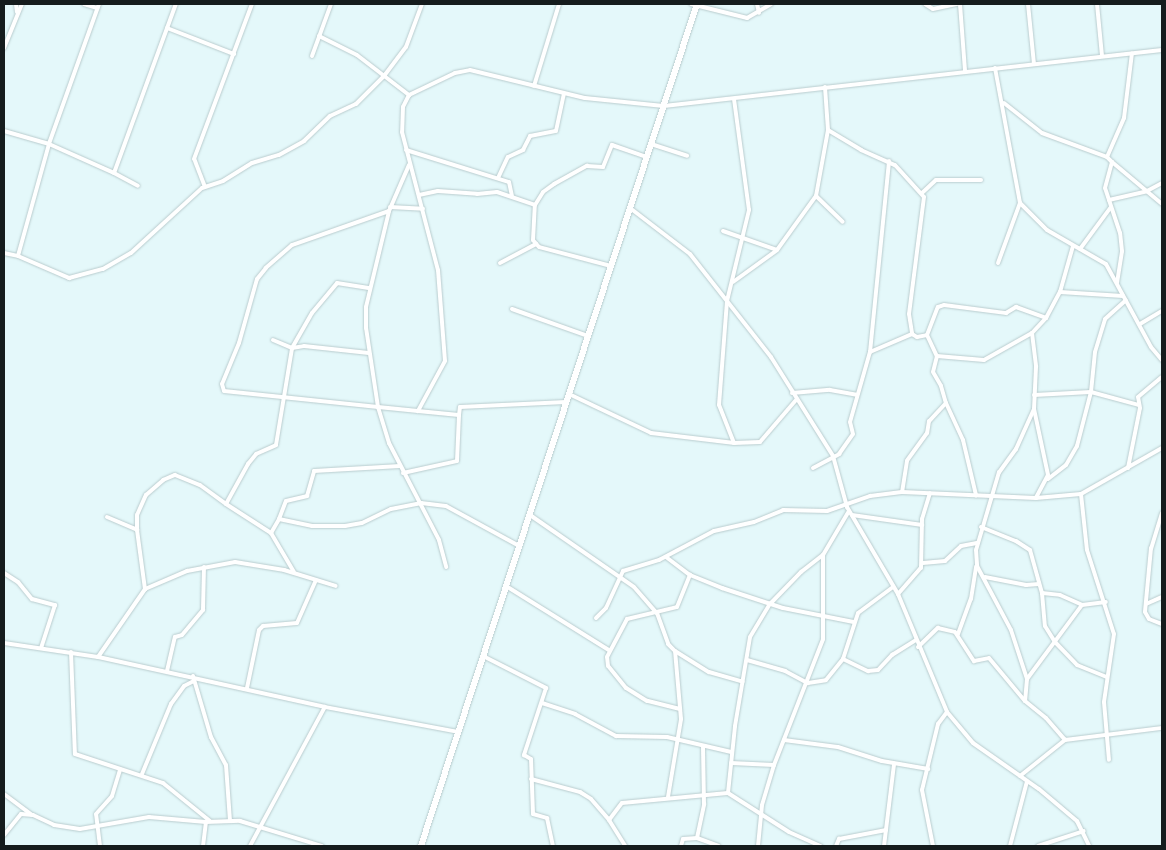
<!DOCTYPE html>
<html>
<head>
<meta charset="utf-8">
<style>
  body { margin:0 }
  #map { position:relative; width:1166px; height:850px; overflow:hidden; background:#e4f8fa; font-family:Rubik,sans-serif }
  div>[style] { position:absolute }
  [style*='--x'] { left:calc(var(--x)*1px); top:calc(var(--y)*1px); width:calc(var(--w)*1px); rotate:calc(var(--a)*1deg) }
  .roads { filter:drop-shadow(0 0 1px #b9ccce) drop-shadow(0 0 1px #b9ccce) }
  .street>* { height:4px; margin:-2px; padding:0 2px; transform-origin:2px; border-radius:2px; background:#fff }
  .secondary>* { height:5.5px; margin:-2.75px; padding:0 2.75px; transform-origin:2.75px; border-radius:2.75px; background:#fff }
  span { translate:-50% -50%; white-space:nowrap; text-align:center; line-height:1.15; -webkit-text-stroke:4px #e4f8fa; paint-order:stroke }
  .frame { position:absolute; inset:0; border:5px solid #151c1d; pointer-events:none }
</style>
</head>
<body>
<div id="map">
  <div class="roads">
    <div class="street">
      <div style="--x:16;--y:4;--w:8;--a:83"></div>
      <div style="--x:84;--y:4;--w:14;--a:17"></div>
      <div style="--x:99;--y:4;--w:149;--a:109.7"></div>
      <div style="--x:49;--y:144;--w:71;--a:24"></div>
      <div style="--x:114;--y:173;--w:180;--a:-69.9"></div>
      <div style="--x:691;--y:4;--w:58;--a:14"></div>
      <div style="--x:747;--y:18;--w:28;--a:-30"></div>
      <div style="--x:757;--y:4;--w:9;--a:77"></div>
      <div style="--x:925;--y:4;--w:9;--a:32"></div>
      <div style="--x:933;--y:9;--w:25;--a:-12"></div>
      <div style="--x:960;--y:4;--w:67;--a:85.7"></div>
      <div style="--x:1028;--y:4;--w:60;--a:84.3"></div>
      <div style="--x:1097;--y:4;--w:52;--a:84.5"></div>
      <div style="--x:167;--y:28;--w:72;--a:21.2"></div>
      <div style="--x:319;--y:36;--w:42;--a:26.6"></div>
      <div style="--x:357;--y:55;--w:66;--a:37.6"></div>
      <div style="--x:409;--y:95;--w:51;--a:-25.6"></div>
      <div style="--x:455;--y:73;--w:15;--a:-11"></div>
      <div style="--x:470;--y:70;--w:118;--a:13.7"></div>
      <div style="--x:585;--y:98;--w:79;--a:5.8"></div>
      <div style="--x:664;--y:106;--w:501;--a:-6.42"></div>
      <div style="--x:4;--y:48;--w:48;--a:-67.8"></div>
      <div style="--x:312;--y:56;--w:55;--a:-69.9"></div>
      <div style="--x:995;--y:68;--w:137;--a:79.5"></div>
      <div style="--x:1020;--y:203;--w:38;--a:45"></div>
      <div style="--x:1047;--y:230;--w:68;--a:30"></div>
      <div style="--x:1106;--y:264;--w:94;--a:61.5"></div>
      <div style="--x:1151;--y:347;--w:17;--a:50"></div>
      <div style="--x:534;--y:86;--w:86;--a:-73"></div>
      <div style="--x:409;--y:95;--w:13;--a:117"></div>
      <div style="--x:403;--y:107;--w:25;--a:92"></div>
      <div style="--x:402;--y:132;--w:143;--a:75.4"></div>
      <div style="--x:438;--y:270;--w:91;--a:85.6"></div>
      <div style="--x:445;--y:361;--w:57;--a:118.4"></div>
      <div style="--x:418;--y:411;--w:40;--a:-174.3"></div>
      <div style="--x:378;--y:407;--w:38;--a:73"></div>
      <div style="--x:389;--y:443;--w:109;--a:62.7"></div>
      <div style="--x:439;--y:540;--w:28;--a:75"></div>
      <div style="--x:1004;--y:103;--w:48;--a:38.3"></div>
      <div style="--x:1042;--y:133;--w:69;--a:20.3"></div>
      <div style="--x:828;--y:130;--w:39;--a:31"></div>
      <div style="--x:861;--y:150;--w:37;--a:24"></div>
      <div style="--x:895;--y:165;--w:43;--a:47.8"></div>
      <div style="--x:924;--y:197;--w:118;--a:97.3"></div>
      <div style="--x:909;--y:314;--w:20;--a:81"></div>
      <div style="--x:912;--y:334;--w:6;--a:31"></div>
      <div style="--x:917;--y:337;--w:10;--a:-11"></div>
      <div style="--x:927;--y:335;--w:23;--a:65"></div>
      <div style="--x:937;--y:356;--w:16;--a:104"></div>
      <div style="--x:933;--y:372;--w:16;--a:60"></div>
      <div style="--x:941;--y:386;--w:18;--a:74"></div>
      <div style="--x:946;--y:403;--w:25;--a:133"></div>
      <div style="--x:929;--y:421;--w:12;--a:99"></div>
      <div style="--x:927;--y:433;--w:34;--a:126"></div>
      <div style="--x:907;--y:461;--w:31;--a:99"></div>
      <div style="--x:4;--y:131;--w:47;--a:16.1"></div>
      <div style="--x:49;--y:144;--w:116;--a:105.5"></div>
      <div style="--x:18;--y:256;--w:56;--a:23.3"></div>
      <div style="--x:69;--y:278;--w:35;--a:-15"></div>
      <div style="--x:103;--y:269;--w:32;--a:-30"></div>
      <div style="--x:131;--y:253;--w:96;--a:-42.5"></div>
      <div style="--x:202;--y:188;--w:22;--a:-18"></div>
      <div style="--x:223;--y:181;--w:34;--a:-32"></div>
      <div style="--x:252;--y:163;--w:28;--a:-17"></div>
      <div style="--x:279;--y:155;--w:29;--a:-29"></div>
      <div style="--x:304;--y:141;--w:36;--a:-44"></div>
      <div style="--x:330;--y:116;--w:29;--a:-25"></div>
      <div style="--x:356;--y:104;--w:40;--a:-45"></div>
      <div style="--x:384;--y:76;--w:36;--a:-53"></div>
      <div style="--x:406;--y:47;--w:46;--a:-69.6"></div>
      <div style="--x:651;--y:144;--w:38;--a:18"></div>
      <div style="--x:406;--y:150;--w:108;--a:17.3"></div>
      <div style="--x:509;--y:182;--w:14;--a:78"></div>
      <div style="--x:1112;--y:162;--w:65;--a:40"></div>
      <div style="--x:114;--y:173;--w:27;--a:28"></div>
      <div style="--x:498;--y:178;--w:23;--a:-65"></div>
      <div style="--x:508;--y:157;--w:17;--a:-25"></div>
      <div style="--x:523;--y:150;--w:16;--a:-63"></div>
      <div style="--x:530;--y:136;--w:26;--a:-11"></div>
      <div style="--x:556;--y:131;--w:38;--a:-78"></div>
      <div style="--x:205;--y:187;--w:30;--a:-111"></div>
      <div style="--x:194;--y:159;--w:165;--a:-69.5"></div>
      <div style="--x:922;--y:193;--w:19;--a:-43"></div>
      <div style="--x:936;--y:180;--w:45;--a:0"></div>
      <div style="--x:419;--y:195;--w:19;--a:-12"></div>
      <div style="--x:438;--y:191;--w:39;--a:4"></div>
      <div style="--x:477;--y:194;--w:20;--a:-6"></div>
      <div style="--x:497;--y:192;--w:40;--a:18.9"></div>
      <div style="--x:816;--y:196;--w:37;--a:44"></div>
      <div style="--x:1109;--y:200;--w:39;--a:-13"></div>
      <div style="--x:1147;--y:191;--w:17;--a:-28"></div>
      <div style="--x:390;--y:207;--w:33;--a:3"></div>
      <div style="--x:630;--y:208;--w:76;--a:37.5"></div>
      <div style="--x:690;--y:254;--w:131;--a:51.8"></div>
      <div style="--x:771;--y:357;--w:117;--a:57.9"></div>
      <div style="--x:833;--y:456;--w:53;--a:74.6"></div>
      <div style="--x:847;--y:507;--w:101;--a:59.6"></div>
      <div style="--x:898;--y:594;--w:128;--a:67.4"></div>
      <div style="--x:947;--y:712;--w:40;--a:50"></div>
      <div style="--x:973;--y:743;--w:80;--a:34.9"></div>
      <div style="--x:1039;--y:789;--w:50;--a:40.1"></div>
      <div style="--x:1077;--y:821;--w:28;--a:64"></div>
      <div style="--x:389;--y:211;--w:103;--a:160.7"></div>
      <div style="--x:292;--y:245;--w:35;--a:139"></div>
      <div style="--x:266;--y:268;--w:14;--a:129"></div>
      <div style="--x:257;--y:279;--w:66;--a:105.7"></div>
      <div style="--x:239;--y:343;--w:44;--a:112.5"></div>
      <div style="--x:222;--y:384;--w:7;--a:74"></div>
      <div style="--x:224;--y:391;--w:155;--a:5.9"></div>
      <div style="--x:378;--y:407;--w:80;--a:-98.6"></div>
      <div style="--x:366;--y:328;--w:21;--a:-90"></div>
      <div style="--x:366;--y:307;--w:99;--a:-76.5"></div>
      <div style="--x:389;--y:211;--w:50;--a:-66.5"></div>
      <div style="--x:723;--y:231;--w:57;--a:19.4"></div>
      <div style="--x:1080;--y:249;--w:52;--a:-53.6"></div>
      <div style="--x:4;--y:253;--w:14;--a:12"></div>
      <div style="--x:500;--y:263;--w:41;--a:-27.8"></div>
      <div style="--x:998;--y:263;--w:64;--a:-69.9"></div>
      <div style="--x:611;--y:266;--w:74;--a:-165.2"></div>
      <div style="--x:539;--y:247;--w:9;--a:-131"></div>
      <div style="--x:533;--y:240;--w:35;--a:-87"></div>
      <div style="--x:535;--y:205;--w:15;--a:-58"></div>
      <div style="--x:543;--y:192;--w:14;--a:-36"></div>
      <div style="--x:554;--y:184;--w:38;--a:-29"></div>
      <div style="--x:587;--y:166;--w:16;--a:4"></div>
      <div style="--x:603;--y:167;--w:24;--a:-68"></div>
      <div style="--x:612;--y:145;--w:37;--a:19"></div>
      <div style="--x:733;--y:282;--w:54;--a:-36"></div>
      <div style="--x:777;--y:250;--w:67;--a:-54.2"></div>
      <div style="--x:816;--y:196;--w:67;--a:-79.7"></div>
      <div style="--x:828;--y:130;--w:43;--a:-94"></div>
      <div style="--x:1117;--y:283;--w:32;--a:-81"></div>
      <div style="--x:1122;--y:251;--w:18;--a:-96"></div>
      <div style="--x:1120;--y:233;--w:47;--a:-108.4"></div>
      <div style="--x:1105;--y:188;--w:27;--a:-75"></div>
      <div style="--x:1112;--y:162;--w:7;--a:-135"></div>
      <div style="--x:1107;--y:157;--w:43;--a:-66.4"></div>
      <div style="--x:1124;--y:118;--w:65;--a:-83"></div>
      <div style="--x:1060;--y:292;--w:63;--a:3.6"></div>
      <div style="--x:512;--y:309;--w:81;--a:19.6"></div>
      <div style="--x:1140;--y:324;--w:26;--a:-31"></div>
      <div style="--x:1032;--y:333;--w:34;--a:83"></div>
      <div style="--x:1036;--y:367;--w:42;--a:92.7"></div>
      <div style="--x:1034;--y:409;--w:67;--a:78"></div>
      <div style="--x:1048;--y:475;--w:26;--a:118"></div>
      <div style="--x:927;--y:335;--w:30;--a:-69"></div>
      <div style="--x:938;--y:307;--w:6;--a:-18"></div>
      <div style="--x:944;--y:305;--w:63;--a:7.4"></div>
      <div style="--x:1006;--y:313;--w:12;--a:-31"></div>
      <div style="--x:1016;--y:307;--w:32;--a:20"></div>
      <div style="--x:273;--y:340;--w:21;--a:23"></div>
      <div style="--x:292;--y:348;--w:40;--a:-60.3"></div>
      <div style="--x:312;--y:313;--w:39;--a:-50"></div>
      <div style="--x:337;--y:283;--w:32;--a:9"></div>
      <div style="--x:870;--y:352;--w:46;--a:-23.2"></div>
      <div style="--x:937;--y:356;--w:47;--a:4.9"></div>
      <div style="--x:984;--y:360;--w:55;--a:-29.4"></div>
      <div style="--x:1032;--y:333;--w:21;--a:-47"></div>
      <div style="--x:1046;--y:318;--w:30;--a:-62"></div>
      <div style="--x:1060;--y:292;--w:48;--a:-74.2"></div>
      <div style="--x:792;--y:393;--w:38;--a:-5"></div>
      <div style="--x:830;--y:390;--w:27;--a:10"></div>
      <div style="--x:569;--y:394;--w:91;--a:25.4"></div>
      <div style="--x:651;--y:433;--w:84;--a:6.9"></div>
      <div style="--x:734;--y:443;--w:41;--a:-111.5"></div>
      <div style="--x:719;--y:405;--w:104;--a:-85.6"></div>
      <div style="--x:727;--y:301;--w:94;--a:-76.4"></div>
      <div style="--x:749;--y:210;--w:112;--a:-97.7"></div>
      <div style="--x:1034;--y:395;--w:57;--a:-3"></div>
      <div style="--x:1091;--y:392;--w:50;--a:15.2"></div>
      <div style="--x:946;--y:403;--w:41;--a:65.3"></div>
      <div style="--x:963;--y:440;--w:57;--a:76.7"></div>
      <div style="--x:1034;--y:409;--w:44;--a:114.2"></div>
      <div style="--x:1016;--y:449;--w:29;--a:126"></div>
      <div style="--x:999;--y:472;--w:81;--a:106.4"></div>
      <div style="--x:976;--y:550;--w:16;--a:86"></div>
      <div style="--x:977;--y:566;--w:72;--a:62"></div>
      <div style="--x:1011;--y:630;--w:52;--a:71.9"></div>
      <div style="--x:1027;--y:679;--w:22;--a:95"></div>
      <div style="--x:1025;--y:701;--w:27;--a:39"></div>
      <div style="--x:1046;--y:718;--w:29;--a:49"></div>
      <div style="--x:1065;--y:740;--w:98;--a:-7.1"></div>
      <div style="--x:418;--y:411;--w:41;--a:5.6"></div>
      <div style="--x:459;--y:415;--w:8;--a:-83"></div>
      <div style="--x:460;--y:407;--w:106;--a:-2.7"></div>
      <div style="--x:734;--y:443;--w:26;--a:-2"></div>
      <div style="--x:760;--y:442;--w:55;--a:-49.4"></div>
      <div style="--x:813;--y:468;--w:30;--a:-28"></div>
      <div style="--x:839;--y:454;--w:24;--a:-55"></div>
      <div style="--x:853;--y:434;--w:12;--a:-104"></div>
      <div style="--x:850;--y:422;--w:73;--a:-74.1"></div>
      <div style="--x:870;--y:352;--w:192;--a:-84.3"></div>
      <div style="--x:1128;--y:468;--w:61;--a:-78.7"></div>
      <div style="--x:1140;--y:408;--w:11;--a:-100"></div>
      <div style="--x:1138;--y:397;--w:31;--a:-40"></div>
      <div style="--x:403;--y:473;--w:55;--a:-12.5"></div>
      <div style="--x:457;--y:461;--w:46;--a:-87.5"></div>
      <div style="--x:1048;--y:479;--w:23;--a:-38"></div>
      <div style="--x:1066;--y:465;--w:22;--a:-60"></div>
      <div style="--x:1077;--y:446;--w:56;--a:-75.5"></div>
      <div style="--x:1091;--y:392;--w:40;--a:-84.3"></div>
      <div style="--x:1095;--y:352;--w:34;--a:-73"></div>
      <div style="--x:1105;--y:319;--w:28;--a:-42"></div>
      <div style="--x:1081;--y:494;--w:56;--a:83.9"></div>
      <div style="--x:1087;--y:550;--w:88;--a:72.2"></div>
      <div style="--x:1114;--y:634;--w:69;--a:98.4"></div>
      <div style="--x:1104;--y:702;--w:58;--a:85.1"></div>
      <div style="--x:226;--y:504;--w:54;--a:32.8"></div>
      <div style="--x:271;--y:533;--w:16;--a:-60"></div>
      <div style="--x:279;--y:519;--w:34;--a:12"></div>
      <div style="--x:312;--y:526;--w:33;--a:0"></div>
      <div style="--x:345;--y:526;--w:17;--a:-10"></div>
      <div style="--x:362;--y:523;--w:32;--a:-26"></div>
      <div style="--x:391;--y:509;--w:31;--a:-11"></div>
      <div style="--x:421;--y:503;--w:25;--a:7"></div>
      <div style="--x:446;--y:506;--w:83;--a:28.7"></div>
      <div style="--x:1162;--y:513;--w:37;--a:107"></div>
      <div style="--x:1151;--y:548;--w:64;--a:95.4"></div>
      <div style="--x:1145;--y:612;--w:8;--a:60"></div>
      <div style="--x:1149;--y:619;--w:14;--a:21"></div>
      <div style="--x:530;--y:515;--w:126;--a:34.7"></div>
      <div style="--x:634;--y:587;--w:35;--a:49"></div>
      <div style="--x:657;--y:613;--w:33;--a:70"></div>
      <div style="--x:668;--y:644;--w:10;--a:45"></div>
      <div style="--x:675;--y:651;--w:40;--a:32"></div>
      <div style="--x:709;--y:672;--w:35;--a:16"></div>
      <div style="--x:852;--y:515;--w:71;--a:8.1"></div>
      <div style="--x:107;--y:517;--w:33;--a:23"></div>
      <div style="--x:137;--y:530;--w:15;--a:-90"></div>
      <div style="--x:137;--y:515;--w:22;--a:-66"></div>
      <div style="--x:146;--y:495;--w:23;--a:-41"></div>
      <div style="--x:163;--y:480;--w:13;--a:-23"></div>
      <div style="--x:175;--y:475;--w:27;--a:22"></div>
      <div style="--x:200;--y:485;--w:32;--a:36"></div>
      <div style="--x:226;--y:504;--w:46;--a:-61.2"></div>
      <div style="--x:248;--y:464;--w:13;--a:-51"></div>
      <div style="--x:256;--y:454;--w:22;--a:-24"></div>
      <div style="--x:276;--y:445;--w:98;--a:-80.6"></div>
      <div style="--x:292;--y:348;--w:12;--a:-9"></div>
      <div style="--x:304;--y:346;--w:65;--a:6.1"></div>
      <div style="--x:279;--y:519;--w:19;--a:-69"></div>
      <div style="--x:286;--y:501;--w:22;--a:-13"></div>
      <div style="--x:307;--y:496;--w:26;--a:-74"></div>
      <div style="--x:314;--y:471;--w:86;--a:-3.3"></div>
      <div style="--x:981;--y:527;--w:38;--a:22"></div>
      <div style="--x:1016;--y:541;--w:17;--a:33"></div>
      <div style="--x:1030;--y:550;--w:45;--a:74.4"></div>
      <div style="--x:1042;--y:593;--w:18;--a:6"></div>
      <div style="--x:1060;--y:595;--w:24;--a:24"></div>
      <div style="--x:1082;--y:605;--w:24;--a:-7"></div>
      <div style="--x:137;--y:530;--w:60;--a:82.3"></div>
      <div style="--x:145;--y:589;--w:46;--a:-23.2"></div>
      <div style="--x:187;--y:571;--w:49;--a:-10.6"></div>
      <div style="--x:235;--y:562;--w:50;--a:9.3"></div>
      <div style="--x:284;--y:570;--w:54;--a:17.1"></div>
      <div style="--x:271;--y:533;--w:45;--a:59.5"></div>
      <div style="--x:666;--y:557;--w:30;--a:37"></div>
      <div style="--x:690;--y:575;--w:35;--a:22"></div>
      <div style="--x:722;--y:588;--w:64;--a:18.2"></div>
      <div style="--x:783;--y:608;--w:72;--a:11.2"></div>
      <div style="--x:923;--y:563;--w:22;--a:-5"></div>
      <div style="--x:945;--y:561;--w:22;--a:-43"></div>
      <div style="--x:961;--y:546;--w:16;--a:-11"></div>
      <div style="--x:4;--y:573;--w:17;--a:33"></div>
      <div style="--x:18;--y:582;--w:22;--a:51"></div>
      <div style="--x:32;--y:599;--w:24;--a:15"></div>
      <div style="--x:55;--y:605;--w:45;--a:108"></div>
      <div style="--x:985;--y:577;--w:42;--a:11"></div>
      <div style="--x:1026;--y:585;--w:13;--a:-4"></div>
      <div style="--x:506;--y:586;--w:121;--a:31.9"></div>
      <div style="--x:1042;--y:593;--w:33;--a:85"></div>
      <div style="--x:1045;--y:626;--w:19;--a:58"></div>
      <div style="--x:1055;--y:642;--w:32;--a:46"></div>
      <div style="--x:1077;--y:665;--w:32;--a:22"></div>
      <div style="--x:898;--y:594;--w:35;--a:-49"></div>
      <div style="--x:921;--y:568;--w:49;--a:-88.8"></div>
      <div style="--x:922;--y:519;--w:27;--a:-73"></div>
      <div style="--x:1146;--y:604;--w:17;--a:-24"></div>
      <div style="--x:596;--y:618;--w:14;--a:-45"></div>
      <div style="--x:606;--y:608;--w:41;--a:-65.3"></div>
      <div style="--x:623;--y:571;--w:38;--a:-17"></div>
      <div style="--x:659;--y:560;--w:62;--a:-27.8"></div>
      <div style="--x:714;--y:531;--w:41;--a:-12.7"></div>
      <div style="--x:754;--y:522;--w:31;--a:-22"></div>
      <div style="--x:783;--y:510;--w:44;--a:1.3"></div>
      <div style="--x:827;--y:511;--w:46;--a:-19.2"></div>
      <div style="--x:870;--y:496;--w:32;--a:-7"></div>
      <div style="--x:902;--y:492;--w:134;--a:2.6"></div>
      <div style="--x:1036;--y:498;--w:45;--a:-5.1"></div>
      <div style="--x:1081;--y:494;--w:93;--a:-29.6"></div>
      <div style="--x:958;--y:634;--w:37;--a:-70"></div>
      <div style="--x:971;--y:599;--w:33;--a:-81"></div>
      <div style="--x:4;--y:643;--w:95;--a:8.5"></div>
      <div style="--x:98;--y:657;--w:232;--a:12.4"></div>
      <div style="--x:325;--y:707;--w:136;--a:10.6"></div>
      <div style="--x:918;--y:647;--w:28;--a:-44"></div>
      <div style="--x:938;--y:628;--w:17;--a:13"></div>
      <div style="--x:955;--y:632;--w:35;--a:57"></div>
      <div style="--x:974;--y:661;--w:15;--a:-11"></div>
      <div style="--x:989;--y:658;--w:56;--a:50.1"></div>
      <div style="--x:71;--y:652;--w:102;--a:87.8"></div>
      <div style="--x:75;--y:754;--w:93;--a:18.2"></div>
      <div style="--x:163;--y:783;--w:60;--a:39"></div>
      <div style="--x:483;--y:656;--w:71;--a:26.9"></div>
      <div style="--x:546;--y:688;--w:71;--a:108.2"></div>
      <div style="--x:524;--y:755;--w:8;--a:30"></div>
      <div style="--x:531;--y:759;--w:55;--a:87.9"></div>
      <div style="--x:533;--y:814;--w:15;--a:16"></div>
      <div style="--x:547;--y:818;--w:29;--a:78"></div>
      <div style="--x:98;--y:657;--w:83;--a:-55.3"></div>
      <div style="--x:843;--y:659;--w:28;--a:26"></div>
      <div style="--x:868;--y:671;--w:10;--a:-6"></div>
      <div style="--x:878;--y:670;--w:21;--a:-47"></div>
      <div style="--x:892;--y:655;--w:28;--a:-32"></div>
      <div style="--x:747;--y:660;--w:40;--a:16"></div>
      <div style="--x:785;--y:671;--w:26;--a:28"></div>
      <div style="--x:808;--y:683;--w:18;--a:-9"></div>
      <div style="--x:826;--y:680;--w:27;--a:-51"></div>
      <div style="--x:843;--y:659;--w:48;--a:-71.9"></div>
      <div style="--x:858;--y:613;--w:44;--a:-36.6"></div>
      <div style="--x:167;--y:671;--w:35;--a:-77"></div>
      <div style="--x:175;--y:637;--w:7;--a:-16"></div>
      <div style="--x:182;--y:635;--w:33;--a:-50"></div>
      <div style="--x:203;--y:610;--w:43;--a:-88.7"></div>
      <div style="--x:193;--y:676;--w:64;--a:73.6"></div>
      <div style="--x:211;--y:737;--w:32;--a:62"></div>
      <div style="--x:226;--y:765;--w:56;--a:85.9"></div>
      <div style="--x:1027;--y:679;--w:92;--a:-53.4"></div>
      <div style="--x:247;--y:688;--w:59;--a:-78.3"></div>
      <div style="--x:259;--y:630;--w:6;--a:-45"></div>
      <div style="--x:263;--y:626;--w:34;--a:-5"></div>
      <div style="--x:297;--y:623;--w:47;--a:-66.2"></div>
      <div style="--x:542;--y:703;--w:35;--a:18"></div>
      <div style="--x:575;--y:714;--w:47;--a:28.2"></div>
      <div style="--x:616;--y:736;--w:51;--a:1.1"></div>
      <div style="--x:667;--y:737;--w:66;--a:13.2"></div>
      <div style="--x:680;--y:709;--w:34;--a:-166"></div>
      <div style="--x:647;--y:701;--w:25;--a:-148"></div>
      <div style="--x:626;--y:688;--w:28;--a:-129"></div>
      <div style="--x:608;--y:666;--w:9;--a:-96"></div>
      <div style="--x:607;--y:657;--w:43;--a:-62.2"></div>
      <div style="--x:627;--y:619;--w:51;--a:-13.5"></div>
      <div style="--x:677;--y:607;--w:35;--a:-68"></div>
      <div style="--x:784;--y:740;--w:54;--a:7.4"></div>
      <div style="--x:838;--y:747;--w:46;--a:17.7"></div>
      <div style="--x:882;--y:761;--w:47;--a:9.9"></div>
      <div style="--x:731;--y:763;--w:43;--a:2.7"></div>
      <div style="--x:142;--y:774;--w:76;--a:-67.5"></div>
      <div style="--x:171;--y:704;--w:22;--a:-54"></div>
      <div style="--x:184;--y:686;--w:11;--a:-27"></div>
      <div style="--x:1020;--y:776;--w:58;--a:-38.7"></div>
      <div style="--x:531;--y:779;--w:51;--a:14.9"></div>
      <div style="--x:580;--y:792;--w:13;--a:32"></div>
      <div style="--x:591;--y:799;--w:28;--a:49"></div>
      <div style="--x:609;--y:820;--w:31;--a:58"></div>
      <div style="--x:728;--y:793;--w:67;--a:-84"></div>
      <div style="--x:735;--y:726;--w:90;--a:-80.4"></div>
      <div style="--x:750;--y:637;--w:39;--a:-59"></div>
      <div style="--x:770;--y:604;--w:45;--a:-45.9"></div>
      <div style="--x:801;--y:572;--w:28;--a:-38"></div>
      <div style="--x:4;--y:794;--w:34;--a:37"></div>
      <div style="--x:668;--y:797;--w:79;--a:-80.5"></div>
      <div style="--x:681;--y:719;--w:68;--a:-95"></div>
      <div style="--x:609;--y:820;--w:21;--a:-53"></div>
      <div style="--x:622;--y:803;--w:106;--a:-5.4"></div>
      <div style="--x:728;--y:793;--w:72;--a:32.6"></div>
      <div style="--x:789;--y:832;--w:35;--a:24"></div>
      <div style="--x:4;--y:835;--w:27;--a:-51"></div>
      <div style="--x:21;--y:814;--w:12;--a:5"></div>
      <div style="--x:33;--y:815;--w:23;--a:25"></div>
      <div style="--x:54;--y:825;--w:26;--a:9"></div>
      <div style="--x:80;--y:829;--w:70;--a:-9.9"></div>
      <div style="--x:149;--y:817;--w:57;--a:5"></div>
      <div style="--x:206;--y:822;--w:34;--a:-2"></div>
      <div style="--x:240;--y:821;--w:86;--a:17"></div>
      <div style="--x:697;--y:838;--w:35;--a:-78"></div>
      <div style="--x:704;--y:804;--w:57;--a:-91"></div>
      <div style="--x:100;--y:846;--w:32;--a:-97"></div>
      <div style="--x:96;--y:814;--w:24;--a:-48"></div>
      <div style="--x:112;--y:796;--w:28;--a:-73"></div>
      <div style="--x:203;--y:846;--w:24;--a:-83"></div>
      <div style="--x:250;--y:846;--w:158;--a:-61.7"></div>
      <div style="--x:681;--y:846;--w:7;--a:-74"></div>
      <div style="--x:683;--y:839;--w:14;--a:-4"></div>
      <div style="--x:697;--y:838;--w:23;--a:20"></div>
      <div style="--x:758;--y:846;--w:41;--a:-84.4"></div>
      <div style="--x:762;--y:805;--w:42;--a:-73.3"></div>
      <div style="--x:774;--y:765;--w:135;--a:-68.7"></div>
      <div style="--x:823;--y:639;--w:84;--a:-90"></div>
      <div style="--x:823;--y:555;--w:51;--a:-59.4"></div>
      <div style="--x:836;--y:846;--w:8;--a:-67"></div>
      <div style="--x:839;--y:839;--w:48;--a:-10.8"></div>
      <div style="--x:884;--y:846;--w:83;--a:-83"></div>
      <div style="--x:933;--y:846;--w:57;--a:-101.1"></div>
      <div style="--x:922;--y:790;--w:68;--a:-76.4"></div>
      <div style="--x:938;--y:724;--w:15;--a:-53"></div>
      <div style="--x:1010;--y:846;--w:67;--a:-75.3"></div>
      <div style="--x:1038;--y:846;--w:48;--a:-18.1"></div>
    </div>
    <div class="secondary">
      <div style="--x:421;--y:846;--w:886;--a:-71.85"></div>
    </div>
  </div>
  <div class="frame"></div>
</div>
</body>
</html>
